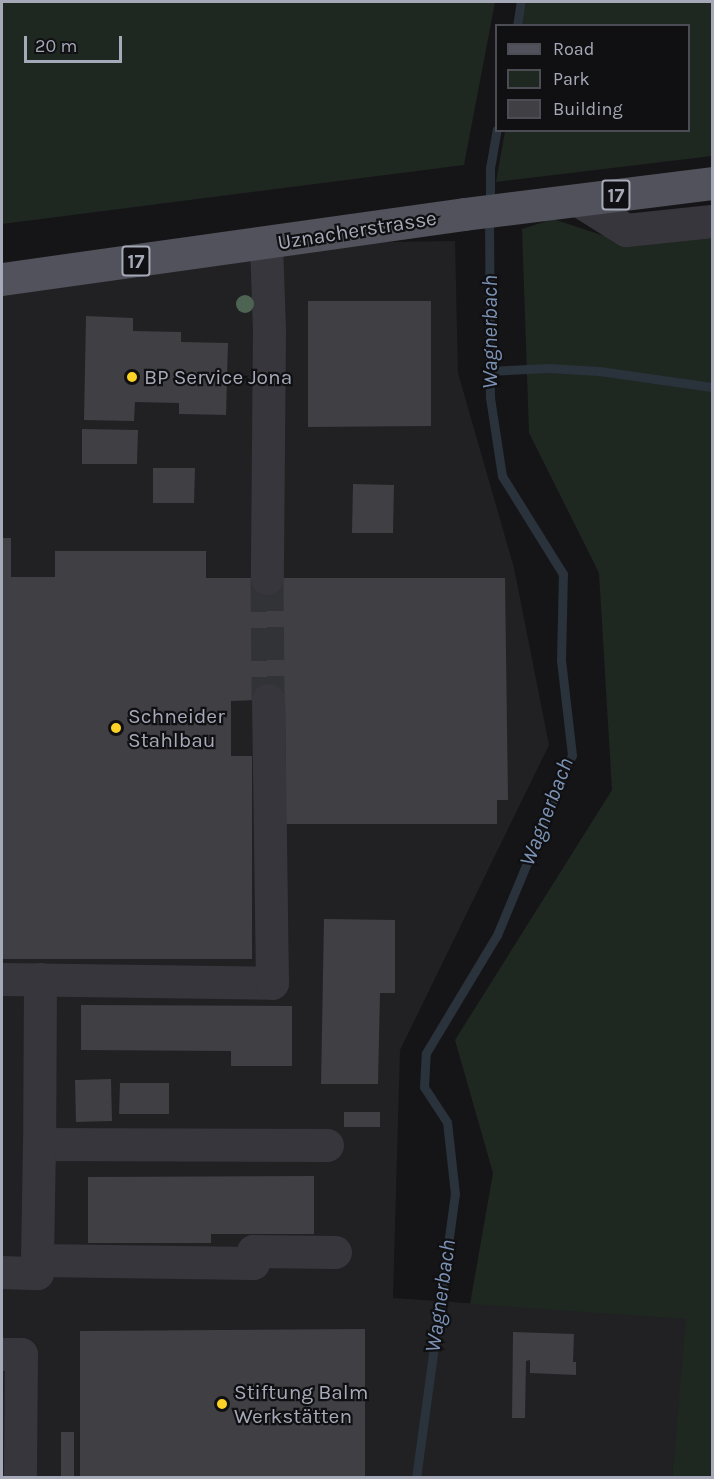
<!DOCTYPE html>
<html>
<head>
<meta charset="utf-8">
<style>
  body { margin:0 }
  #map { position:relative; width:714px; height:1479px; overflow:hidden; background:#151517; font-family:Karla,sans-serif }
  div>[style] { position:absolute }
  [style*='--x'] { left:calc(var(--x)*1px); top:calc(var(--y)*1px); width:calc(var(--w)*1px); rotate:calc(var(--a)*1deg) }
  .built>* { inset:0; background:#212124 }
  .green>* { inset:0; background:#1f2721 }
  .stream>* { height:9px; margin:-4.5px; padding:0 4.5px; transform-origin:4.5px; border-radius:4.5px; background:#2a323c }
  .building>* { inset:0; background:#3f3f44 }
  .minor-tunnel>* { height:33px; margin-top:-16.5px; transform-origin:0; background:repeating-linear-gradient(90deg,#323337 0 33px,transparent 0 49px) }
  .minor>* { height:33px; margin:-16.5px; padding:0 16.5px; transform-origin:16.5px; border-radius:16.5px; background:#36363c }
  .major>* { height:33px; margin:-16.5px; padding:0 16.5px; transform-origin:16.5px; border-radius:16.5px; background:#51525b }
  .trees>* { width:18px; height:18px; margin:-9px; border-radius:50%; background:#4e6453 }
  .dots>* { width:16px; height:16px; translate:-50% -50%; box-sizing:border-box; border:3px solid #101012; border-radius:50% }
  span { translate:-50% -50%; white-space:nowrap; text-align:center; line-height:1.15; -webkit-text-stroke:4.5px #101012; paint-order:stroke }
  .shield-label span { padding:2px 4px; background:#101012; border:2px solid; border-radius:4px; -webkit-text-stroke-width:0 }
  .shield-label { font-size:20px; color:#a6a9b8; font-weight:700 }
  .street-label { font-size:21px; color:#a6a9b8 }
  .poi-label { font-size:21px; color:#a6a9b8 }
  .left { translate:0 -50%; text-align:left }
  .water-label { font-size:22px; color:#7b92b5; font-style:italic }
  .frame { position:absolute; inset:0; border:3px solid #a6a9b8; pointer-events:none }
  .legend { position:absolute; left:495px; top:24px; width:195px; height:108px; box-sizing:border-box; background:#101012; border:2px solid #4c4d54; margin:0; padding:8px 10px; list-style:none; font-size:18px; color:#a6a9b8 }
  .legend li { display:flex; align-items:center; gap:12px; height:30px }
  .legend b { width:30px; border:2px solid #4c4d54 }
  .scale { position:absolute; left:24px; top:36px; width:98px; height:27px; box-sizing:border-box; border:3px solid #a6a9b8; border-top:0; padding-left:8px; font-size:18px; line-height:21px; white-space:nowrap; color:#a6a9b8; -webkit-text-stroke:4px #101012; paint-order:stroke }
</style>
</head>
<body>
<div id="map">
  <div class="built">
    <div style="clip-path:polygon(455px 241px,458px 373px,514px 568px,549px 745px,400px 1050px,393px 1298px,687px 1318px,672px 1477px,2px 1477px,2px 279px,266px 244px)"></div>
  </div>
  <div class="green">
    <div style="clip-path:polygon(2px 2px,495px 2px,464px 165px,2px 224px)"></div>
    <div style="clip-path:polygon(526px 2px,712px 2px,712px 156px,496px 182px,505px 131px,688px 130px,688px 26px,522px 25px)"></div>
    <div style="clip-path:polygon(553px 219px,635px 246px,712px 234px,712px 1477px,672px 1477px,686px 1319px,470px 1304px,493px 1173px,455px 1040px,612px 790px,599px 573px,529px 433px,522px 229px)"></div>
  </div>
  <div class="stream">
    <div style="--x:517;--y:26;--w:24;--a:-81"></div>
    <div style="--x:490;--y:204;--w:36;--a:-90"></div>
    <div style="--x:490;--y:168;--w:39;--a:-80"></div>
    <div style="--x:489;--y:371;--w:59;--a:-2.9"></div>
    <div style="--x:548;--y:368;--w:51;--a:3.4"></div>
    <div style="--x:599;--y:371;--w:114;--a:8.1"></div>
    <div style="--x:416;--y:1478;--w:287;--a:-82.2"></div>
    <div style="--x:455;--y:1194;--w:72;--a:-96.3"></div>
    <div style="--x:447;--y:1122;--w:42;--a:-123.3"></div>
    <div style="--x:424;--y:1087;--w:34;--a:-87"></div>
    <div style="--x:426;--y:1053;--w:138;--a:-59"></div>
    <div style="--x:497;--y:935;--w:195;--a:-67.4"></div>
    <div style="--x:572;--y:755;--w:96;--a:-96.6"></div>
    <div style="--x:561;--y:660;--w:86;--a:-88.7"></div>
    <div style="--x:563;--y:574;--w:115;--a:-121.9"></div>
    <div style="--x:502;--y:476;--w:79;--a:-98.7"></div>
    <div style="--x:490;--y:398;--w:180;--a:-90.3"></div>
  </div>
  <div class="building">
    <div style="clip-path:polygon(308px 301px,431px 301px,431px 426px,308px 427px)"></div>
    <div style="clip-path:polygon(86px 316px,133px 318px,133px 331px,181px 332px,181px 342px,228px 343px,226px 415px,179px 414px,179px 403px,135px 402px,134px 421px,84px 420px)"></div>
    <div style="clip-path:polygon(82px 429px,138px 430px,137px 464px,82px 464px)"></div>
    <div style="clip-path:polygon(153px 468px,195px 468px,194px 503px,153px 503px)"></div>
    <div style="clip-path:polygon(353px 484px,394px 485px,393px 533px,352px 533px)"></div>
    <div style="clip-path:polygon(2px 538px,11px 538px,11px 577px,55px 577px,55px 551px,206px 551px,206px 578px,505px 578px,508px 800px,497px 800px,497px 824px,286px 824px,285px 699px,231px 701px,231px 756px,252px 756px,252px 959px,2px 959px)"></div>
    <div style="clip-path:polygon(324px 919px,395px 920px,395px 993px,380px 993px,378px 1084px,321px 1084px)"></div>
    <div style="clip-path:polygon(81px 1005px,292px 1006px,292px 1066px,231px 1066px,231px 1051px,81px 1050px)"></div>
    <div style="clip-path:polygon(111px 1079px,112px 1121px,76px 1122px,75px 1080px)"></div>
    <div style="clip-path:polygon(120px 1083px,169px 1083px,169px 1114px,119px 1114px)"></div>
    <div style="clip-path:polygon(344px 1112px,380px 1112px,380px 1127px,344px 1127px)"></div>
    <div style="clip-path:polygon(314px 1176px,314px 1234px,211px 1234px,211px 1243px,88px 1243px,88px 1177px)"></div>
    <div style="clip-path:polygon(365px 1329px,365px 1478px,80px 1478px,80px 1331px)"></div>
    <div style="clip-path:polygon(513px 1332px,574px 1334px,573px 1362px,576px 1362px,576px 1375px,530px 1373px,530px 1360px,526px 1361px,525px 1418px,512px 1418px)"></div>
    <div style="clip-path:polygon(61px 1432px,74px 1432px,74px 1478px,61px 1478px)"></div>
  </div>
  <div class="minor-tunnel">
    <div style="--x:267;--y:578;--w:122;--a:89.5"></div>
  </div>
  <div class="minor">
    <div style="--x:578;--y:200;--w:57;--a:32"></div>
    <div style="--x:626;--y:230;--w:86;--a:-6"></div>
    <div style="--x:266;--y:244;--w:86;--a:88"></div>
    <div style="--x:269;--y:330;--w:248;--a:90.5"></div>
    <div style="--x:2;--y:979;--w:270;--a:0.8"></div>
    <div style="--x:272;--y:983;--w:283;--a:-90.8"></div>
    <div style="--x:40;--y:979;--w:165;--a:90.3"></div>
    <div style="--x:39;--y:1144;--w:288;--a:0.2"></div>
    <div style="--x:39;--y:1144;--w:116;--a:91"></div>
    <div style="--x:37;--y:1260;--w:216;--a:0.8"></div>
    <div style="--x:253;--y:1263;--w:12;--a:-90"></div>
    <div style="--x:253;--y:1251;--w:82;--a:0.7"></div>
    <div style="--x:2;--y:1272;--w:35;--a:2"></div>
    <div style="--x:37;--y:1273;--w:13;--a:-90"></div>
    <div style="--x:2;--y:1354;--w:19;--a:0"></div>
    <div style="--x:21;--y:1354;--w:124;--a:90.5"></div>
  </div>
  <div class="major">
    <div style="--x:2;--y:279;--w:467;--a:-8"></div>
    <div style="--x:464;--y:214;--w:250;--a:-7.1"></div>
  </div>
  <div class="trees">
    <div style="left:245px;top:304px"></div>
  </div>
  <div class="dots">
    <div style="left:132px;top:377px;background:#fdd227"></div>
    <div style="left:116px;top:728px;background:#fdd227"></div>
    <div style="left:222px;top:1404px;background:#fdd227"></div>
  </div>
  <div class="shield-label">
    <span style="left:616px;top:195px">17</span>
    <span style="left:136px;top:261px">17</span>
  </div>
  <div class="street-label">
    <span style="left:357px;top:230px;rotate:-9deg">Uznacherstrasse</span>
  </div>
  <div class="poi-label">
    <span class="left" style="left:144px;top:377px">BP Service Jona</span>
    <span class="left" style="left:128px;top:728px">Schneider<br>Stahlbau</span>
    <span class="left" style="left:234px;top:1404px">Stiftung Balm<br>Werkstätten</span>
  </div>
  <div class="water-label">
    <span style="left:491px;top:332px;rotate:-90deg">Wagnerbach</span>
    <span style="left:547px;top:812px;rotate:-69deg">Wagnerbach</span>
    <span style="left:441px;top:1296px;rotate:-82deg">Wagnerbach</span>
  </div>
  <div class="frame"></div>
  <ul class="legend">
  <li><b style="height:8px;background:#51525b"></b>Road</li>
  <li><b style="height:16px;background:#1f2721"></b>Park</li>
  <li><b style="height:16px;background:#3f3f44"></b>Building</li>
  </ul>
  <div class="scale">20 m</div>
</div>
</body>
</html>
